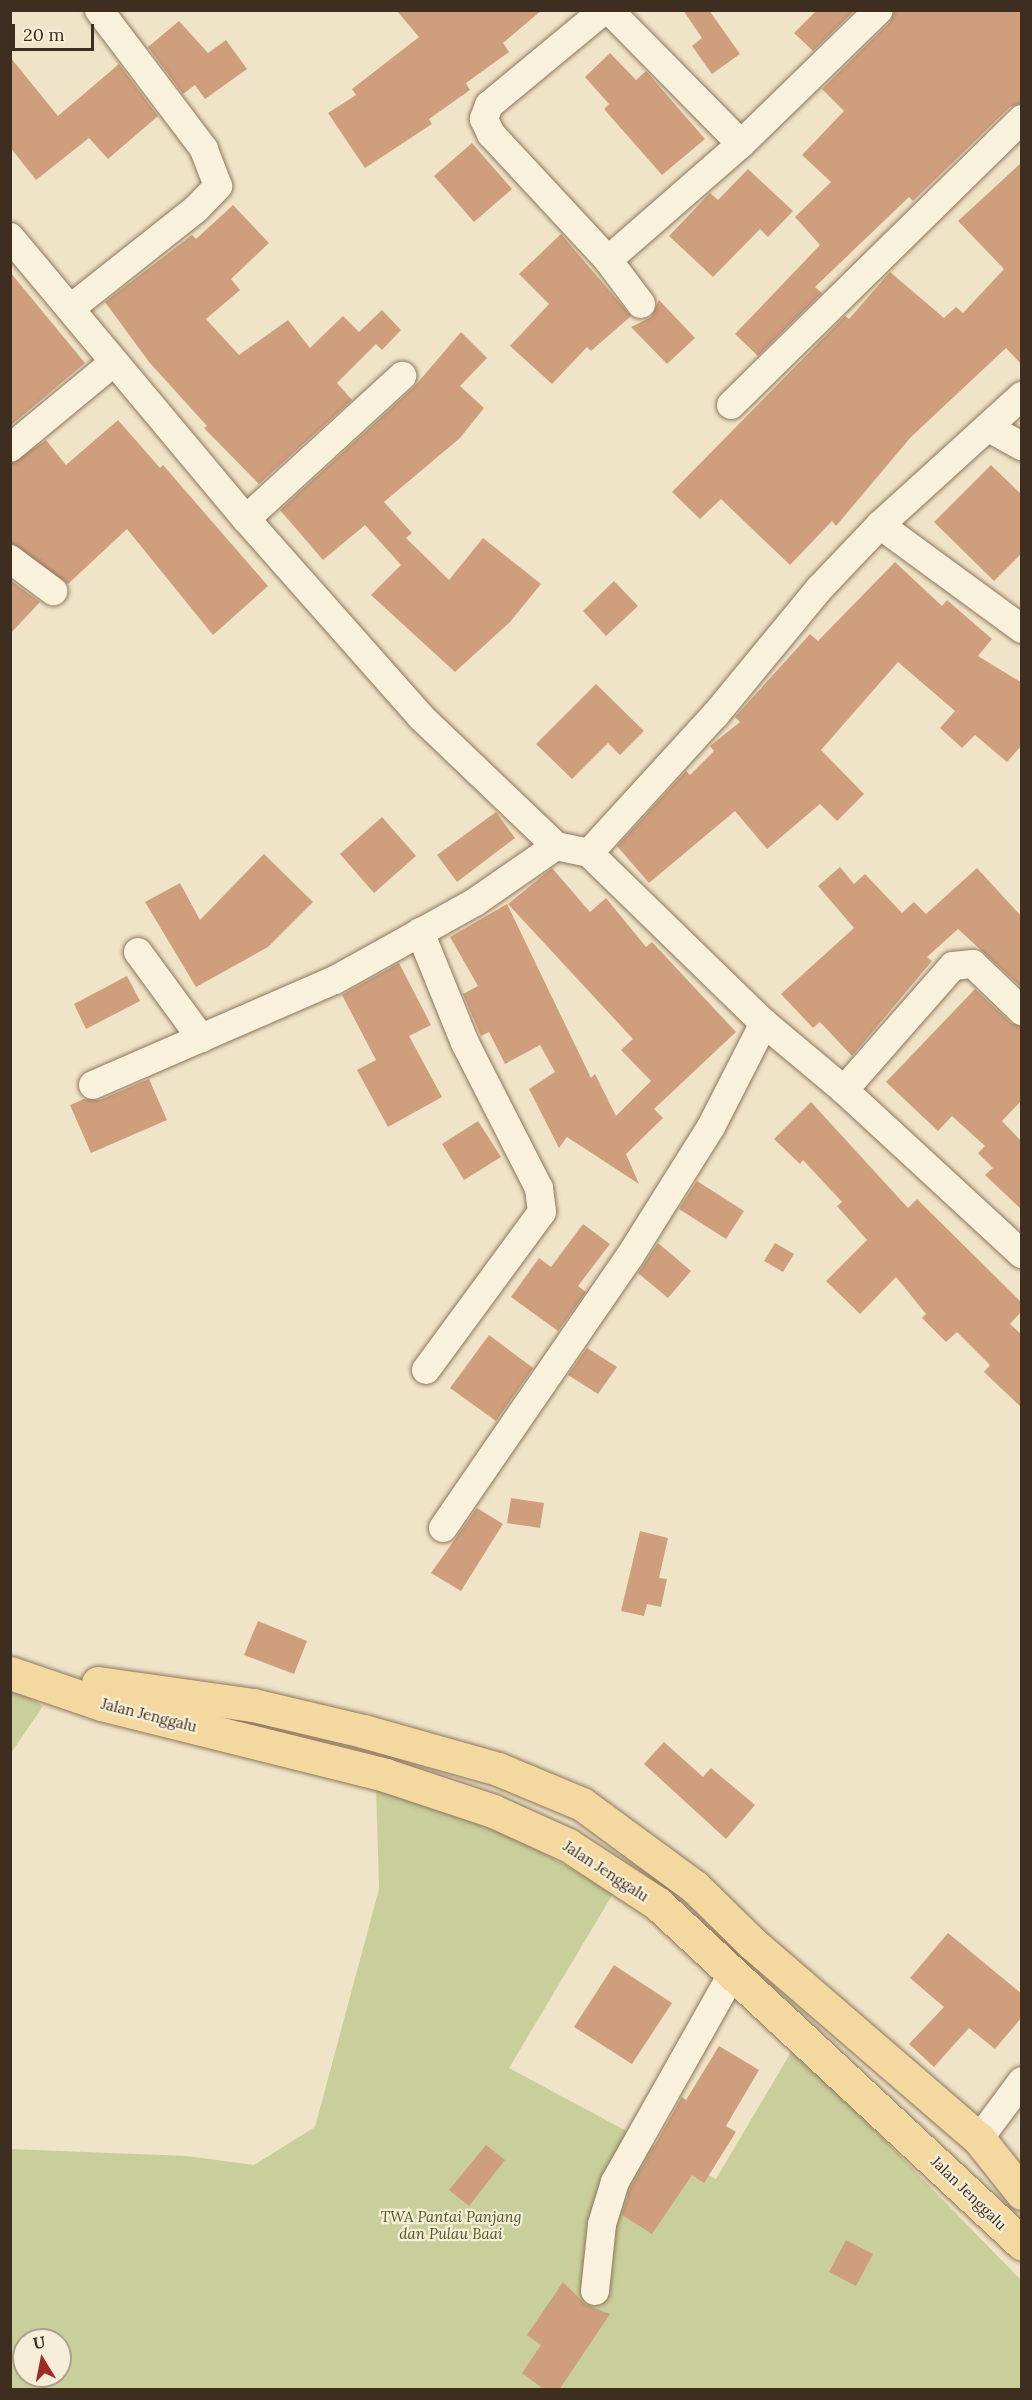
<!DOCTYPE html>
<html>
<head>
<meta charset="utf-8">
<style>
  body { margin:0 }
  #map { position:relative; width:1032px; height:2400px; overflow:hidden; background:#f0e4c8; font-family:Lora,serif }
  div>[style] { position:absolute }
  [style*='--x'] { left:calc(var(--x)*1px); top:calc(var(--y)*1px); width:calc(var(--w)*1px); rotate:calc(var(--a)*1deg) }
  .green>* { inset:0; background:#c9cf9b }
  .building>* { inset:0; background:#cf9f7d }
  .roads { filter:drop-shadow(0 0 2px #8d765c) drop-shadow(0 0 2px #8d765c) }
  .street>* { height:28px; margin:-14px; padding:0 14px; transform-origin:14px; border-radius:14px; background:#faf1dc }
  .primary>* { height:33px; margin:-16.5px; padding:0 16.5px; transform-origin:16.5px; border-radius:16.5px; background:#f3d9a0 }
  span { translate:-50% -50%; white-space:nowrap; text-align:center; line-height:1.15; -webkit-text-stroke:4.5px #f7eed8; paint-order:stroke }
  .street-label { font-size:15px; color:#3d2e20 }
  .park-label { font-size:15px; color:#4d5a26; font-style:italic }
  .frame { position:absolute; inset:0; border:12px solid #3d2e20; pointer-events:none }
  .north { position:absolute; left:12px; top:2328px; width:60px; height:60px; box-sizing:border-box; background:#f7eed8; border:2px solid #ada18e; border-radius:50%; rotate:350deg; font-size:16px; font-weight:700; line-height:24px; text-align:center; color:#3d2e20 }
  .north::after { content:''; display:block; margin:auto; width:21px; height:27px; background:#9e2a2b; clip-path:polygon(50% 0,100% 100%,50% 72%,0 100%) }
  .scale { position:absolute; left:12px; top:24px; width:82px; height:27px; box-sizing:border-box; border:3px solid #3d2e20; border-top:0; padding-left:8px; font-size:18px; line-height:21px; white-space:nowrap; color:#3d2e20; -webkit-text-stroke:4px #f7eed8; paint-order:stroke }
</style>
</head>
<body>
<div id="map">
  <div class="green">
    <div style="clip-path:polygon(11px 1688px,43px 1706px,11px 1753px)"></div>
    <div style="clip-path:polygon(evenodd,376px 1786px,496px 1828px,614px 1892px,509px 2068px,716px 2179px,794px 2047px,1021px 2280px,1021px 2389px,11px 2389px,10px 2149px,187px 2156px,254px 2165px,315px 2127px,379px 1889px,376px 1786px,24px 2340px,60px 2340px,60px 2376px,24px 2376px,24px 2340px)"></div>
  </div>
  <div class="building">
    <div style="clip-path:polygon(396px 10px,542px 10px,503px 43px,509px 52px,466px 83px,470px 90px,429px 119px,432px 124px,365px 168px,328px 113px,356px 95px,352px 89px,419px 37px)"></div>
    <div style="clip-path:polygon(683px 10px,709px 10px,740px 54px,712px 74px,692px 46px,702px 38px)"></div>
    <div style="clip-path:polygon(817px 10px,855px 10px,813px 51px,794px 33px)"></div>
    <div style="clip-path:polygon(895px 10px,1022px 10px,1022px 103px,1010px 107px,913px 201px,909px 197px,815px 287px,822px 293px,758px 356px,735px 334px,820px 245px,795px 217px,831px 182px,802px 155px,844px 111px,822px 89px,890px 22px)"></div>
    <div style="clip-path:polygon(179px 21px,208px 53px,226px 40px,247px 69px,205px 99px,195px 85px,183px 94px,148px 47px)"></div>
    <div style="clip-path:polygon(610px 53px,636px 80px,646px 71px,705px 139px,662px 175px,604px 109px,609px 104px,585px 77px)"></div>
    <div style="clip-path:polygon(10px 57px,58px 116px,119px 64px,158px 116px,108px 159px,89px 138px,36px 180px,10px 147px)"></div>
    <div style="clip-path:polygon(472px 143px,512px 189px,474px 222px,434px 176px)"></div>
    <div style="clip-path:polygon(1022px 162px,1022px 365px,1006px 348px,911px 437px,836px 526px,832px 521px,790px 565px,721px 499px,700px 519px,672px 492px,845px 316px,849px 319px,890px 272px,944px 318px,956px 307px,963px 313px,1004px 269px,958px 221px)"></div>
    <div style="clip-path:polygon(748px 169px,793px 211px,768px 237px,760px 229px,713px 277px,669px 236px,710px 193px,718px 200px)"></div>
    <div style="clip-path:polygon(233px 205px,269px 243px,231px 279px,240px 290px,206px 319px,239px 355px,288px 320px,310px 348px,343px 316px,359px 332px,382px 310px,401px 330px,382px 350px,376px 344px,337px 383px,352px 400px,259px 484px,204px 428px,207px 426px,149px 362px,105px 302px,192px 235px,196px 239px)"></div>
    <div style="clip-path:polygon(561px 234px,631px 316px,591px 351px,587px 347px,552px 384px,510px 346px,549px 304px,519px 274px)"></div>
    <div style="clip-path:polygon(10px 272px,85px 363px,10px 426px)"></div>
    <div style="clip-path:polygon(659px 300px,695px 338px,667px 364px,631px 327px,651px 317px)"></div>
    <div style="clip-path:polygon(461px 332px,487px 358px,460px 386px,484px 408px,460px 438px,384px 502px,412px 533px,406px 538px,449px 580px,483px 538px,541px 584px,510px 622px,455px 672px,371px 595px,401px 565px,365px 525px,323px 560px,280px 510px,413px 388px)"></div>
    <div style="clip-path:polygon(118px 420px,160px 468px,163px 465px,268px 586px,213px 635px,127px 529px,68px 584px,10px 543px,10px 464px,46px 440px,66px 465px)"></div>
    <div style="clip-path:polygon(991px 465px,1022px 495px,1022px 553px,994px 581px,934px 522px)"></div>
    <div style="clip-path:polygon(895px 562px,942px 606px,947px 600px,992px 639px,978px 656px,1022px 683px,1022px 745px,1007px 762px,975px 735px,962px 748px,940px 728px,955px 711px,898px 662px,821px 750px,864px 794px,837px 821px,820px 804px,767px 849px,735px 811px,649px 883px,617px 846px,686px 771px,690px 775px,714px 751px,710px 746px,740px 722px,735px 717px,810px 634px,818px 641px)"></div>
    <div style="clip-path:polygon(10px 580px,40px 602px,10px 634px)"></div>
    <div style="clip-path:polygon(614px 581px,638px 606px,606px 636px,583px 611px)"></div>
    <div style="clip-path:polygon(596px 684px,644px 731px,620px 755px,608px 743px,572px 779px,536px 744px)"></div>
    <div style="clip-path:polygon(496px 812px,515px 838px,457px 882px,437px 855px)"></div>
    <div style="clip-path:polygon(382px 817px,416px 856px,374px 893px,340px 854px)"></div>
    <div style="clip-path:polygon(264px 854px,313px 902px,268px 947px,196px 987px,145px 902px,180px 883px,200px 920px)"></div>
    <div style="clip-path:polygon(840px 867px,854px 884px,865px 874px,902px 913px,914px 902px,926px 914px,977px 868px,1022px 917px,1022px 988px,958px 929px,927px 957px,932px 961px,852px 1056px,820px 1022px,813px 1028px,781px 994px,854px 928px,818px 886px)"></div>
    <div style="clip-path:polygon(552px 868px,590px 912px,606px 898px,646px 947px,652px 942px,736px 1032px,654px 1109px,663px 1118px,626px 1154px,639px 1184px,567px 1137px,559px 1148px,529px 1089px,555px 1072px,540px 1045px,505px 1064px,489px 1032px,481px 1036px,463px 994px,478px 986px,450px 937px,507px 904px,591px 1078px,595px 1074px,616px 1116px,651px 1081px,621px 1050px,633px 1039px,508px 904px)"></div>
    <div style="clip-path:polygon(399px 963px,431px 1025px,409px 1036px,442px 1097px,388px 1127px,357px 1070px,376px 1060px,342px 995px)"></div>
    <div style="clip-path:polygon(127px 976px,140px 1001px,86px 1029px,74px 1004px)"></div>
    <div style="clip-path:polygon(975px 989px,1011px 1023px,1022px 1027px,1022px 1100px,1002px 1121px,1022px 1142px,1022px 1210px,985px 1175px,993px 1168px,978px 1153px,985px 1146px,952px 1116px,938px 1131px,886px 1082px)"></div>
    <div style="clip-path:polygon(149px 1079px,167px 1120px,91px 1153px,70px 1105px,84px 1099px,100px 1100px)"></div>
    <div style="clip-path:polygon(811px 1102px,908px 1208px,917px 1199px,1022px 1303px,1022px 1311px,1010px 1324px,1022px 1335px,1022px 1408px,984px 1372px,990px 1365px,957px 1332px,946px 1342px,922px 1318px,926px 1314px,896px 1277px,860px 1314px,826px 1281px,867px 1240px,837px 1206px,842px 1202px,803px 1160px,800px 1164px,774px 1139px)"></div>
    <div style="clip-path:polygon(478px 1121px,501px 1157px,464px 1180px,442px 1144px)"></div>
    <div style="clip-path:polygon(697px 1181px,744px 1211px,726px 1239px,679px 1209px)"></div>
    <div style="clip-path:polygon(583px 1224px,610px 1244px,578px 1286px,586px 1292px,558px 1331px,511px 1297px,539px 1258px,551px 1267px)"></div>
    <div style="clip-path:polygon(658px 1243px,691px 1271px,668px 1298px,638px 1273px)"></div>
    <div style="clip-path:polygon(775px 1243px,794px 1254px,783px 1272px,764px 1261px)"></div>
    <div style="clip-path:polygon(489px 1335px,533px 1368px,496px 1421px,450px 1388px)"></div>
    <div style="clip-path:polygon(587px 1348px,617px 1367px,598px 1394px,568px 1375px)"></div>
    <div style="clip-path:polygon(511px 1498px,544px 1503px,540px 1528px,507px 1523px)"></div>
    <div style="clip-path:polygon(477px 1508px,503px 1524px,461px 1591px,431px 1573px)"></div>
    <div style="clip-path:polygon(640px 1531px,668px 1538px,659px 1578px,667px 1579px,661px 1607px,647px 1604px,644px 1616px,621px 1611px)"></div>
    <div style="clip-path:polygon(258px 1621px,307px 1641px,294px 1674px,244px 1655px)"></div>
    <div style="clip-path:polygon(664px 1742px,703px 1777px,711px 1768px,755px 1805px,726px 1839px,644px 1764px)"></div>
    <div style="clip-path:polygon(948px 1933px,1022px 1994px,1022px 2017px,995px 2049px,969px 2028px,934px 2067px,909px 2044px,944px 2007px,910px 1978px)"></div>
    <div style="clip-path:polygon(614px 1965px,672px 2003px,632px 2064px,574px 2027px)"></div>
    <div style="clip-path:polygon(719px 2046px,759px 2070px,726px 2126px,736px 2132px,704px 2183px,692px 2175px,652px 2234px,622px 2215px,630px 2189px,682px 2097px,686px 2100px)"></div>
    <div style="clip-path:polygon(486px 2145px,505px 2160px,469px 2206px,449px 2190px)"></div>
    <div style="clip-path:polygon(846px 2240px,873px 2254px,856px 2286px,829px 2272px)"></div>
    <div style="clip-path:polygon(563px 2282px,586px 2305px,610px 2314px,559px 2390px,545px 2390px,522px 2373px,541px 2345px,527px 2335px)"></div>
  </div>
  <div class="roads">
    <div class="street">
      <div style="--x:604;--y:10;--w:149;--a:140.4"></div>
      <div style="--x:489;--y:105;--w:15;--a:110"></div>
      <div style="--x:484;--y:119;--w:17;--a:65"></div>
      <div style="--x:491;--y:134;--w:172;--a:47.1"></div>
      <div style="--x:608;--y:260;--w:55;--a:53.1"></div>
      <div style="--x:609;--y:10;--w:188;--a:45.4"></div>
      <div style="--x:10;--y:237;--w:368;--a:50.1"></div>
      <div style="--x:246;--y:519;--w:264;--a:48.5"></div>
      <div style="--x:421;--y:717;--w:187;--a:43.7"></div>
      <div style="--x:556;--y:846;--w:34;--a:12"></div>
      <div style="--x:589;--y:853;--w:244;--a:44.2"></div>
      <div style="--x:764;--y:1023;--w:104;--a:39.9"></div>
      <div style="--x:844;--y:1090;--w:242;--a:42.7"></div>
      <div style="--x:608;--y:260;--w:176;--a:-41.1"></div>
      <div style="--x:741;--y:144;--w:192;--a:-44.2"></div>
      <div style="--x:71;--y:308;--w:159;--a:-38.4"></div>
      <div style="--x:196;--y:209;--w:32;--a:-46"></div>
      <div style="--x:218;--y:186;--w:40;--a:-111"></div>
      <div style="--x:204;--y:149;--w:174;--a:-127.1"></div>
      <div style="--x:731;--y:405;--w:408;--a:-44.5"></div>
      <div style="--x:989;--y:428;--w:38;--a:29"></div>
      <div style="--x:10;--y:448;--w:135;--a:-39.6"></div>
      <div style="--x:246;--y:519;--w:212;--a:-42.5"></div>
      <div style="--x:880;--y:525;--w:176;--a:36.2"></div>
      <div style="--x:10;--y:559;--w:54;--a:36.7"></div>
      <div style="--x:589;--y:853;--w:188;--a:-47.6"></div>
      <div style="--x:716;--y:714;--w:162;--a:-50.5"></div>
      <div style="--x:819;--y:589;--w:88;--a:-46.4"></div>
      <div style="--x:880;--y:525;--w:192;--a:-42.3"></div>
      <div style="--x:420;--y:932;--w:120;--a:67.9"></div>
      <div style="--x:465;--y:1043;--w:163;--a:63"></div>
      <div style="--x:539;--y:1188;--w:24;--a:83"></div>
      <div style="--x:542;--y:1212;--w:196;--a:126.3"></div>
      <div style="--x:138;--y:952;--w:107;--a:53.8"></div>
      <div style="--x:93;--y:1085;--w:264;--a:-23.5"></div>
      <div style="--x:335;--y:980;--w:160;--a:-29.1"></div>
      <div style="--x:475;--y:902;--w:98;--a:-34.7"></div>
      <div style="--x:844;--y:1090;--w:165;--a:-48.7"></div>
      <div style="--x:953;--y:966;--w:20;--a:-6"></div>
      <div style="--x:973;--y:964;--w:68;--a:43.8"></div>
      <div style="--x:443;--y:1528;--w:330;--a:-55.5"></div>
      <div style="--x:630;--y:1256;--w:152;--a:-57.9"></div>
      <div style="--x:711;--y:1127;--w:117;--a:-63"></div>
      <div style="--x:979;--y:2139;--w:72;--a:-53.4"></div>
      <div style="--x:595;--y:2291;--w:67;--a:-84"></div>
      <div style="--x:602;--y:2224;--w:44;--a:-72.8"></div>
      <div style="--x:615;--y:2182;--w:240;--a:-60.6"></div>
    </div>
    <div class="primary">
      <div style="--x:10;--y:1673;--w:96;--a:18.8"></div>
      <div style="--x:101;--y:1704;--w:293;--a:14"></div>
      <div style="--x:385;--y:1775;--w:114;--a:18.4"></div>
      <div style="--x:493;--y:1811;--w:82;--a:24.4"></div>
      <div style="--x:568;--y:1845;--w:108;--a:33.2"></div>
      <div style="--x:658;--y:1904;--w:498;--a:43"></div>
      <div style="--x:98;--y:1683;--w:157;--a:8.1"></div>
      <div style="--x:253;--y:1705;--w:113;--a:13.3"></div>
      <div style="--x:363;--y:1731;--w:140;--a:15.7"></div>
      <div style="--x:498;--y:1769;--w:91;--a:22.6"></div>
      <div style="--x:582;--y:1804;--w:140;--a:36.3"></div>
      <div style="--x:695;--y:1887;--w:80;--a:44.5"></div>
      <div style="--x:752;--y:1943;--w:300;--a:40.8"></div>
      <div style="--x:979;--y:2139;--w:69;--a:51.5"></div>
    </div>
  </div>
  <div class="street-label">
    <span style="left:149px;top:1715px;rotate:14deg">Jalan Jenggalu</span>
    <span style="left:606px;top:1871px;rotate:33deg">Jalan Jenggalu</span>
    <span style="left:969px;top:2193px;rotate:44deg">Jalan Jenggalu</span>
  </div>
  <div class="park-label">
    <span style="left:451px;top:2225px">TWA Pantai Panjang<br>dan Pulau Baai</span>
  </div>
  <div class="frame"></div>
  <div class="north">U</div>
  <div class="scale">20 m</div>
</div>
</body>
</html>
